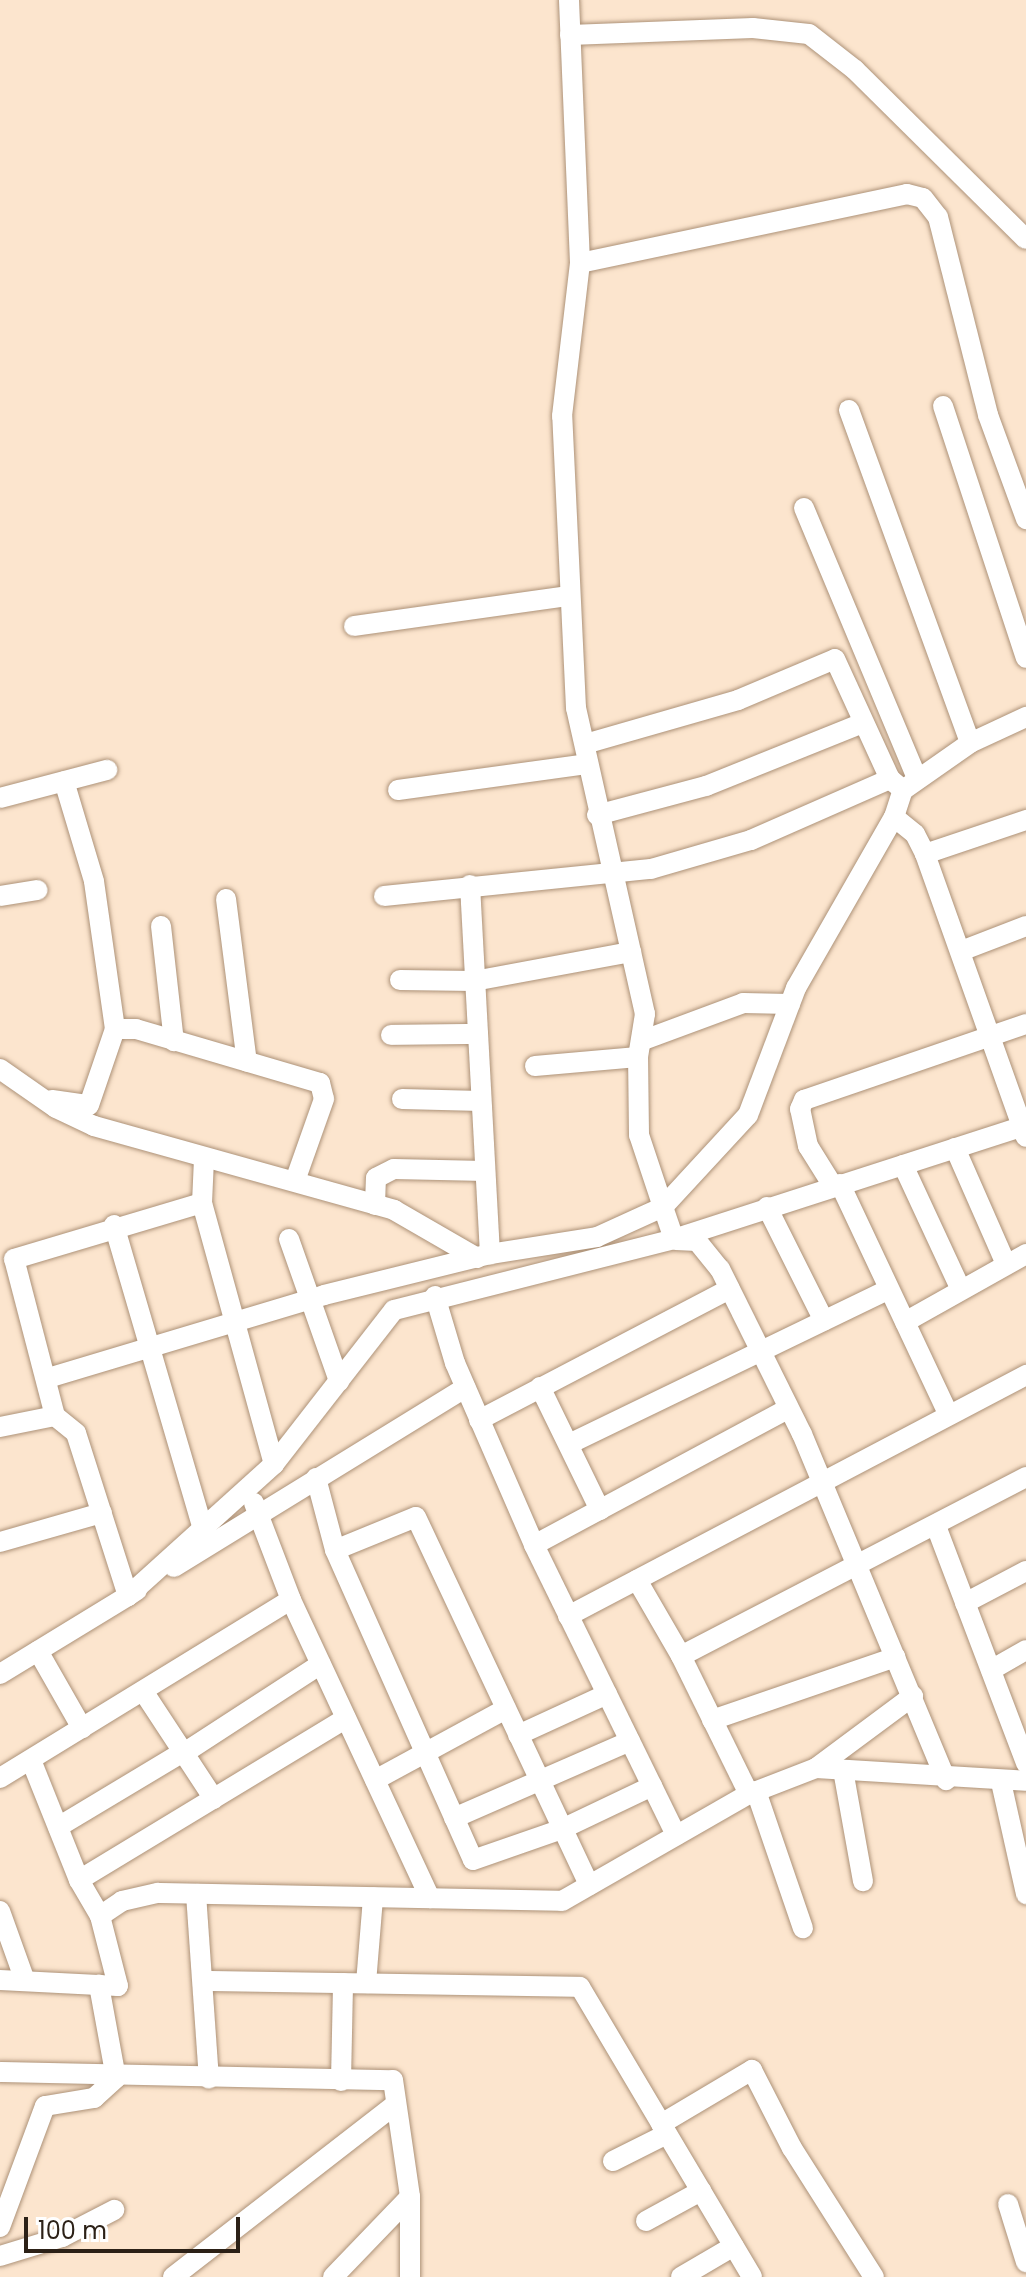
<!DOCTYPE html>
<html>
<head>
<meta charset="utf-8">
<style>
  body { margin:0 }
  #map { position:relative; width:1026px; height:2277px; overflow:hidden; background:#fce5ce; font-family:Poppins,sans-serif }
  div>[style] { position:absolute }
  [style*='--x'] { left:calc(var(--x)*1px); top:calc(var(--y)*1px); width:calc(var(--w)*1px); rotate:calc(var(--a)*1deg) }
  .roads { filter:drop-shadow(0 0 2px #ad9278) drop-shadow(0 0 2px #ad9278) }
  .minor>* { height:20px; margin:-10px; padding:0 10px; transform-origin:10px; border-radius:10px; background:#fff }
  span { translate:-50% -50%; white-space:nowrap; text-align:center; line-height:1.15; -webkit-text-stroke:8px #fff; paint-order:stroke }
  .scale { position:absolute; left:24px; top:2217px; width:216px; height:36px; box-sizing:border-box; border:4px solid #2c2117; border-top:0; padding-left:10px; font-size:24px; line-height:28px; white-space:nowrap; color:#2c2117; -webkit-text-stroke:6px #fff; paint-order:stroke }
</style>
</head>
<body>
<div id="map">
  <div class="roads">
    <div class="minor">
      <div style="--x:570;--y:35;--w:183;--a:-2.2"></div>
      <div style="--x:753;--y:28;--w:56;--a:6.1"></div>
      <div style="--x:809;--y:34;--w:58;--a:38"></div>
      <div style="--x:855;--y:70;--w:240;--a:44.7"></div>
      <div style="--x:580;--y:263;--w:334;--a:-11.9"></div>
      <div style="--x:907;--y:194;--w:16;--a:14"></div>
      <div style="--x:923;--y:198;--w:24;--a:52"></div>
      <div style="--x:938;--y:217;--w:204;--a:75.8"></div>
      <div style="--x:988;--y:415;--w:111;--a:69.9"></div>
      <div style="--x:943;--y:406;--w:265;--a:71.8"></div>
      <div style="--x:849;--y:410;--w:354;--a:70"></div>
      <div style="--x:804;--y:508;--w:293;--a:67.3"></div>
      <div style="--x:354;--y:626;--w:216;--a:-8"></div>
      <div style="--x:585;--y:744;--w:159;--a:-16"></div>
      <div style="--x:738;--y:700;--w:105;--a:-22.9"></div>
      <div style="--x:835;--y:659;--w:132;--a:65.4"></div>
      <div style="--x:398;--y:790;--w:192;--a:-7.8"></div>
      <div style="--x:0;--y:798;--w:111;--a:-14.7"></div>
      <div style="--x:597;--y:815;--w:113;--a:-14.9"></div>
      <div style="--x:706;--y:786;--w:169;--a:-21.9"></div>
      <div style="--x:894;--y:817;--w:27;--a:39"></div>
      <div style="--x:915;--y:834;--w:22;--a:63"></div>
      <div style="--x:925;--y:854;--w:300;--a:70.4"></div>
      <div style="--x:925;--y:854;--w:107;--a:-18.6"></div>
      <div style="--x:470;--y:885;--w:370;--a:86.9"></div>
      <div style="--x:0;--y:896;--w:38;--a:-9"></div>
      <div style="--x:384;--y:896;--w:268;--a:-5.8"></div>
      <div style="--x:651;--y:869;--w:104;--a:-16.2"></div>
      <div style="--x:751;--y:840;--w:152;--a:-23.7"></div>
      <div style="--x:890;--y:779;--w:17;--a:40"></div>
      <div style="--x:226;--y:899;--w:164;--a:82.7"></div>
      <div style="--x:161;--y:926;--w:116;--a:83.6"></div>
      <div style="--x:961;--y:951;--w:70;--a:-21"></div>
      <div style="--x:400;--y:980;--w:74;--a:0.8"></div>
      <div style="--x:474;--y:981;--w:160;--a:-10.5"></div>
      <div style="--x:115;--y:1029;--w:21;--a:0"></div>
      <div style="--x:136;--y:1029;--w:192;--a:16.4"></div>
      <div style="--x:320;--y:1083;--w:16;--a:76"></div>
      <div style="--x:324;--y:1099;--w:87;--a:109.5"></div>
      <div style="--x:391;--y:1035;--w:86;--a:-0.7"></div>
      <div style="--x:641;--y:1041;--w:109;--a:-20.4"></div>
      <div style="--x:743;--y:1003;--w:47;--a:1.2"></div>
      <div style="--x:535;--y:1066;--w:103;--a:-5"></div>
      <div style="--x:0;--y:1069;--w:68;--a:34.9"></div>
      <div style="--x:56;--y:1108;--w:42;--a:25.3"></div>
      <div style="--x:94;--y:1126;--w:312;--a:15.6"></div>
      <div style="--x:394;--y:1210;--w:96;--a:30"></div>
      <div style="--x:402;--y:1099;--w:79;--a:1.5"></div>
      <div style="--x:52;--y:1100;--w:37;--a:8"></div>
      <div style="--x:89;--y:1105;--w:80;--a:-71.1"></div>
      <div style="--x:115;--y:1029;--w:149;--a:-98.1"></div>
      <div style="--x:94;--y:881;--w:104;--a:-106.7"></div>
      <div style="--x:955;--y:1148;--w:127;--a:66.3"></div>
      <div style="--x:204;--y:1159;--w:44;--a:92.6"></div>
      <div style="--x:202;--y:1203;--w:271;--a:74.6"></div>
      <div style="--x:903;--y:1165;--w:136;--a:65.1"></div>
      <div style="--x:840;--y:1184;--w:254;--a:64.8"></div>
      <div style="--x:833;--y:1186;--w:47;--a:-122"></div>
      <div style="--x:808;--y:1146;--w:38;--a:-102"></div>
      <div style="--x:800;--y:1109;--w:10;--a:-66"></div>
      <div style="--x:804;--y:1100;--w:235;--a:-18.9"></div>
      <div style="--x:375;--y:1205;--w:27;--a:-88"></div>
      <div style="--x:376;--y:1178;--w:20;--a:-27"></div>
      <div style="--x:394;--y:1169;--w:91;--a:1.3"></div>
      <div style="--x:767;--y:1207;--w:127;--a:63.4"></div>
      <div style="--x:114;--y:1225;--w:317;--a:73.7"></div>
      <div style="--x:289;--y:1239;--w:151;--a:70.6"></div>
      <div style="--x:674;--y:1239;--w:34;--a:-109"></div>
      <div style="--x:663;--y:1207;--w:125;--a:-47.3"></div>
      <div style="--x:748;--y:1115;--w:136;--a:-69.3"></div>
      <div style="--x:796;--y:988;--w:197;--a:-60.2"></div>
      <div style="--x:894;--y:817;--w:28;--a:-72"></div>
      <div style="--x:903;--y:790;--w:82;--a:-35"></div>
      <div style="--x:970;--y:743;--w:62;--a:-24.9"></div>
      <div style="--x:676;--y:1240;--w:21;--a:3"></div>
      <div style="--x:697;--y:1241;--w:36;--a:51"></div>
      <div style="--x:720;--y:1269;--w:184;--a:63.6"></div>
      <div style="--x:802;--y:1434;--w:375;--a:67.4"></div>
      <div style="--x:435;--y:1296;--w:70;--a:73.4"></div>
      <div style="--x:455;--y:1363;--w:198;--a:66.5"></div>
      <div style="--x:534;--y:1545;--w:323;--a:63.9"></div>
      <div style="--x:905;--y:1322;--w:139;--a:-29.3"></div>
      <div style="--x:48;--y:1378;--w:288;--a:-16.7"></div>
      <div style="--x:324;--y:1295;--w:171;--a:-13.9"></div>
      <div style="--x:490;--y:1254;--w:108;--a:-9"></div>
      <div style="--x:597;--y:1237;--w:72;--a:-24.4"></div>
      <div style="--x:663;--y:1207;--w:76;--a:-108.4"></div>
      <div style="--x:639;--y:1135;--w:78;--a:-90.7"></div>
      <div style="--x:638;--y:1057;--w:44;--a:-80.8"></div>
      <div style="--x:645;--y:1014;--w:314;--a:-102.7"></div>
      <div style="--x:576;--y:708;--w:292;--a:-92.7"></div>
      <div style="--x:562;--y:416;--w:154;--a:-83.3"></div>
      <div style="--x:580;--y:263;--w:263;--a:-92.4"></div>
      <div style="--x:540;--y:1387;--w:137;--a:64"></div>
      <div style="--x:479;--y:1420;--w:283;--a:-27.6"></div>
      <div style="--x:0;--y:1427;--w:56;--a:-11.3"></div>
      <div style="--x:569;--y:1444;--w:352;--a:-25.8"></div>
      <div style="--x:316;--y:1478;--w:74;--a:75.2"></div>
      <div style="--x:335;--y:1550;--w:339;--a:66"></div>
      <div style="--x:473;--y:1860;--w:94;--a:-19.2"></div>
      <div style="--x:562;--y:1829;--w:100;--a:-25.5"></div>
      <div style="--x:254;--y:1503;--w:104;--a:69.1"></div>
      <div style="--x:291;--y:1600;--w:329;--a:65"></div>
      <div style="--x:936;--y:1526;--w:254;--a:69.2"></div>
      <div style="--x:0;--y:1542;--w:106;--a:-15.9"></div>
      <div style="--x:534;--y:1545;--w:289;--a:-28.2"></div>
      <div style="--x:335;--y:1550;--w:87;--a:-22.2"></div>
      <div style="--x:416;--y:1517;--w:407;--a:64.8"></div>
      <div style="--x:174;--y:1567;--w:342;--a:-31.6"></div>
      <div style="--x:637;--y:1580;--w:88;--a:59.9"></div>
      <div style="--x:681;--y:1656;--w:154;--a:63.8"></div>
      <div style="--x:137;--y:1590;--w:11;--a:146"></div>
      <div style="--x:128;--y:1596;--w:171;--a:-107.7"></div>
      <div style="--x:76;--y:1433;--w:27;--a:-141"></div>
      <div style="--x:55;--y:1416;--w:162;--a:-104.6"></div>
      <div style="--x:14;--y:1259;--w:196;--a:-16.6"></div>
      <div style="--x:965;--y:1603;--w:69;--a:-27.7"></div>
      <div style="--x:568;--y:1616;--w:518;--a:-27.75"></div>
      <div style="--x:38;--y:1651;--w:89;--a:60.3"></div>
      <div style="--x:681;--y:1656;--w:389;--a:-27.4"></div>
      <div style="--x:991;--y:1670;--w:40;--a:-29.7"></div>
      <div style="--x:0;--y:1674;--w:150;--a:-31.4"></div>
      <div style="--x:128;--y:1596;--w:197;--a:-42.1"></div>
      <div style="--x:274;--y:1464;--w:195;--a:-52.1"></div>
      <div style="--x:394;--y:1310;--w:289;--a:-14.2"></div>
      <div style="--x:674;--y:1239;--w:370;--a:-17.9"></div>
      <div style="--x:143;--y:1691;--w:129;--a:56.7"></div>
      <div style="--x:712;--y:1720;--w:194;--a:-18.9"></div>
      <div style="--x:518;--y:1735;--w:98;--a:-24.7"></div>
      <div style="--x:184;--y:1753;--w:163;--a:-33"></div>
      <div style="--x:816;--y:1768;--w:210;--a:3.5"></div>
      <div style="--x:843;--y:1770;--w:113;--a:79.8"></div>
      <div style="--x:0;--y:1778;--w:341;--a:-31.5"></div>
      <div style="--x:375;--y:1780;--w:149;--a:-28.5"></div>
      <div style="--x:1001;--y:1782;--w:115;--a:77.4"></div>
      <div style="--x:756;--y:1791;--w:145;--a:71.1"></div>
      <div style="--x:454;--y:1818;--w:192;--a:-23.6"></div>
      <div style="--x:58;--y:1827;--w:146;--a:-31"></div>
      <div style="--x:79;--y:1880;--w:312;--a:-31.2"></div>
      <div style="--x:196;--y:1894;--w:185;--a:86"></div>
      <div style="--x:0;--y:1911;--w:74;--a:70.3"></div>
      <div style="--x:100;--y:1916;--w:27;--a:-34"></div>
      <div style="--x:122;--y:1901;--w:37;--a:-13"></div>
      <div style="--x:158;--y:1893;--w:404;--a:1.1"></div>
      <div style="--x:562;--y:1901;--w:215;--a:-29.8"></div>
      <div style="--x:749;--y:1794;--w:72;--a:-21.2"></div>
      <div style="--x:816;--y:1768;--w:121;--a:-36.6"></div>
      <div style="--x:0;--y:1980;--w:118;--a:2.9"></div>
      <div style="--x:118;--y:1986;--w:72;--a:-104.4"></div>
      <div style="--x:100;--y:1916;--w:42;--a:-120.3"></div>
      <div style="--x:79;--y:1880;--w:129;--a:-111.8"></div>
      <div style="--x:205;--y:1981;--w:375;--a:0.9"></div>
      <div style="--x:580;--y:1987;--w:337;--a:59.3"></div>
      <div style="--x:366;--y:1983;--w:86;--a:-85.3"></div>
      <div style="--x:0;--y:2072;--w:393;--a:1.2"></div>
      <div style="--x:393;--y:2080;--w:118;--a:81.7"></div>
      <div style="--x:410;--y:2197;--w:80;--a:90"></div>
      <div style="--x:341;--y:2081;--w:98;--a:-88.8"></div>
      <div style="--x:661;--y:2124;--w:106;--a:-30.7"></div>
      <div style="--x:752;--y:2070;--w:88;--a:62.9"></div>
      <div style="--x:792;--y:2148;--w:153;--a:57.6"></div>
      <div style="--x:613;--y:2161;--w:60;--a:-26.6"></div>
      <div style="--x:1008;--y:2204;--w:61;--a:72.8"></div>
      <div style="--x:646;--y:2221;--w:63;--a:-28.6"></div>
      <div style="--x:0;--y:2227;--w:129;--a:-69.6"></div>
      <div style="--x:45;--y:2106;--w:50;--a:-9.3"></div>
      <div style="--x:94;--y:2098;--w:30;--a:-42"></div>
      <div style="--x:116;--y:2078;--w:95;--a:-100.4"></div>
      <div style="--x:0;--y:2256;--w:65;--a:-17"></div>
      <div style="--x:62;--y:2237;--w:59;--a:-27.4"></div>
      <div style="--x:173;--y:2277;--w:282;--a:-37.8"></div>
      <div style="--x:333;--y:2277;--w:111;--a:-46.1"></div>
      <div style="--x:681;--y:2277;--w:61;--a:-30.3"></div>
    </div>
  </div>
  <div class="scale">100 m</div>
</div>
</body>
</html>
